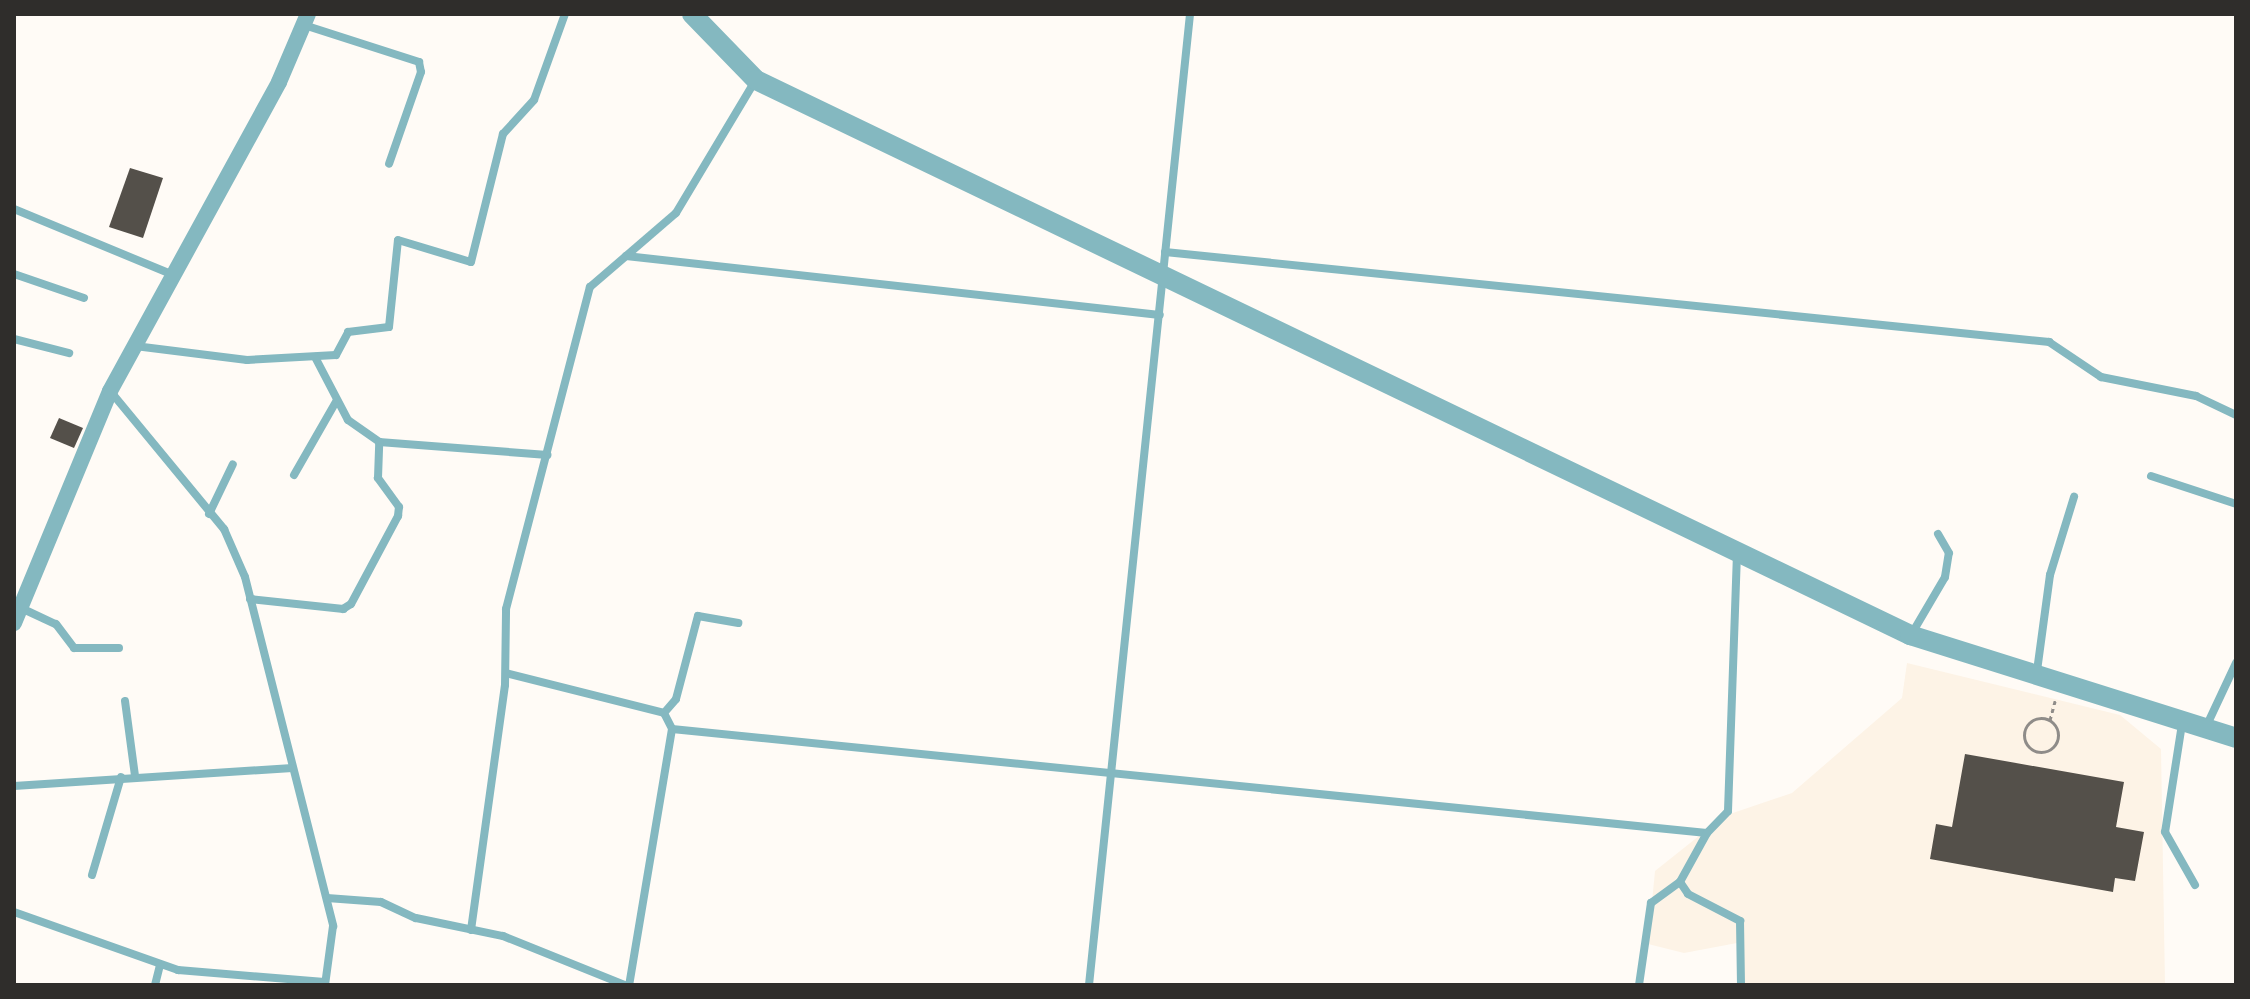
<!DOCTYPE html>
<html>
<head>
<meta charset="utf-8">
<style>
  body { margin:0 }
  #map { position:relative; width:2250px; height:999px; overflow:hidden; background:#fffbf6; font-family:Lato,sans-serif }
  div>[style] { position:absolute }
  [style*='--x'] { left:calc(var(--x)*1px); top:calc(var(--y)*1px); width:calc(var(--w)*1px); rotate:calc(var(--a)*1deg) }
  .built>* { inset:0; background:#fdf3e6 }
  .building>* { inset:0; background:#54504a }
  .path>* { height:3px; margin-top:-1.5px; transform-origin:0; background:repeating-linear-gradient(90deg,#8f8c89 0 4px,transparent 0 8px) }
  .path>.ring { margin:-1.5px; padding:0; box-sizing:content-box; background:none; border:3px solid #8f8c89; border-radius:50% }
  .service>* { height:8px; margin:-4px; padding:0 4px; transform-origin:4px; border-radius:4px; background:#84b8c0 }
  .minor>* { height:16px; margin:-8px; padding:0 8px; transform-origin:8px; border-radius:8px; background:#84b8c0 }
  .tertiary>* { height:20px; margin:-10px; padding:0 10px; transform-origin:10px; border-radius:10px; background:#84b8c0 }
  span { translate:-50% -50%; white-space:nowrap; text-align:center; line-height:1.15; -webkit-text-stroke:8px #fffbf6; paint-order:stroke }
  .frame { position:absolute; inset:0; border:16px solid #2f2d2b; pointer-events:none }
</style>
</head>
<body>
<div id="map">
  <div class="built">
    <div style="clip-path:polygon(1907px 663px,2120px 715px,2161px 749px,2165px 985px,1743px 985px,1737px 943px,1684px 953px,1648px 944px,1655px 871px,1724px 816px,1792px 793px,1902px 698px)"></div>
  </div>
  <div class="building">
    <div style="clip-path:polygon(130px 168px,163px 178px,143px 238px,109px 227px)"></div>
    <div style="clip-path:polygon(59px 418px,83px 428px,74px 448px,50px 438px)"></div>
    <div style="clip-path:polygon(1965px 754px,2124px 782px,2116px 827px,2144px 832px,2135px 881px,2115px 878px,2113px 892px,1930px 859px,1936px 824px,1952px 827px)"></div>
  </div>
  <div class="path">
    <div class="ring" style="left:2024px;top:718px;width:31px;height:31px"></div>
    <div style="--x:2050;--y:720;--w:20;--a:-75"></div>
  </div>
  <div class="service">
    <div style="--x:304;--y:25;--w:121;--a:17.8"></div>
    <div style="--x:419;--y:62;--w:10;--a:79"></div>
    <div style="--x:421;--y:72;--w:97;--a:109.2"></div>
    <div style="--x:14;--y:209;--w:170;--a:22.5"></div>
    <div style="--x:1165;--y:252;--w:889;--a:5.81"></div>
    <div style="--x:2049;--y:342;--w:63;--a:33.9"></div>
    <div style="--x:2101;--y:377;--w:97;--a:11.3"></div>
    <div style="--x:2196;--y:396;--w:44;--a:25.4"></div>
    <div style="--x:626;--y:256;--w:537;--a:6.3"></div>
    <div style="--x:14;--y:274;--w:74;--a:18.9"></div>
    <div style="--x:14;--y:339;--w:57;--a:14.3"></div>
    <div style="--x:135;--y:346;--w:113;--a:7.1"></div>
    <div style="--x:247;--y:360;--w:89;--a:-3.2"></div>
    <div style="--x:336;--y:355;--w:26;--a:-62"></div>
    <div style="--x:348;--y:332;--w:41;--a:-7"></div>
    <div style="--x:389;--y:327;--w:87;--a:-84.1"></div>
    <div style="--x:398;--y:240;--w:76;--a:16.8"></div>
    <div style="--x:471;--y:262;--w:132;--a:-76"></div>
    <div style="--x:503;--y:134;--w:46;--a:-47.6"></div>
    <div style="--x:534;--y:100;--w:91;--a:-70.2"></div>
    <div style="--x:315;--y:357;--w:71;--a:62.4"></div>
    <div style="--x:348;--y:420;--w:38;--a:35"></div>
    <div style="--x:379;--y:442;--w:169;--a:4.4"></div>
    <div style="--x:111;--y:392;--w:178;--a:50.5"></div>
    <div style="--x:224;--y:529;--w:52;--a:66.4"></div>
    <div style="--x:245;--y:577;--w:360;--a:75.8"></div>
    <div style="--x:333;--y:926;--w:60;--a:97.7"></div>
    <div style="--x:294;--y:475;--w:86;--a:-60.2"></div>
    <div style="--x:2151;--y:476;--w:89;--a:18.2"></div>
    <div style="--x:209;--y:514;--w:55;--a:-64.4"></div>
    <div style="--x:250;--y:599;--w:94;--a:6.1"></div>
    <div style="--x:343;--y:609;--w:9;--a:-32"></div>
    <div style="--x:351;--y:604;--w:100;--a:-61.9"></div>
    <div style="--x:398;--y:516;--w:9;--a:-84"></div>
    <div style="--x:399;--y:507;--w:36;--a:-126"></div>
    <div style="--x:378;--y:478;--w:36;--a:-88"></div>
    <div style="--x:21;--y:608;--w:38;--a:25"></div>
    <div style="--x:56;--y:624;--w:30;--a:53"></div>
    <div style="--x:74;--y:648;--w:45;--a:0"></div>
    <div style="--x:1911;--y:635;--w:67;--a:-59.6"></div>
    <div style="--x:1945;--y:577;--w:24;--a:-81"></div>
    <div style="--x:1949;--y:553;--w:22;--a:-120"></div>
    <div style="--x:2037;--y:671;--w:97;--a:-82.3"></div>
    <div style="--x:2050;--y:575;--w:82;--a:-72.9"></div>
    <div style="--x:506;--y:673;--w:163;--a:14.2"></div>
    <div style="--x:664;--y:713;--w:18;--a:63"></div>
    <div style="--x:672;--y:729;--w:260;--a:99.5"></div>
    <div style="--x:125;--y:701;--w:76;--a:82.4"></div>
    <div style="--x:664;--y:713;--w:18;--a:-49"></div>
    <div style="--x:676;--y:699;--w:86;--a:-75.2"></div>
    <div style="--x:698;--y:616;--w:41;--a:9.9"></div>
    <div style="--x:2182;--y:724;--w:109;--a:98.9"></div>
    <div style="--x:2165;--y:832;--w:61;--a:60.5"></div>
    <div style="--x:2206;--y:727;--w:71;--a:-64.9"></div>
    <div style="--x:672;--y:729;--w:1040;--a:5.74"></div>
    <div style="--x:1707;--y:833;--w:30;--a:-46"></div>
    <div style="--x:1728;--y:811;--w:256;--a:-88"></div>
    <div style="--x:14;--y:786;--w:279;--a:-3.7"></div>
    <div style="--x:1707;--y:833;--w:56;--a:118.9"></div>
    <div style="--x:1680;--y:882;--w:14;--a:56"></div>
    <div style="--x:1688;--y:894;--w:59;--a:27.4"></div>
    <div style="--x:1740;--y:921;--w:64;--a:89.1"></div>
    <div style="--x:92;--y:875;--w:102;--a:-73.5"></div>
    <div style="--x:327;--y:898;--w:54;--a:4.2"></div>
    <div style="--x:381;--y:902;--w:38;--a:25"></div>
    <div style="--x:416;--y:918;--w:89;--a:11.7"></div>
    <div style="--x:503;--y:936;--w:131;--a:21.9"></div>
    <div style="--x:14;--y:912;--w:174;--a:19.5"></div>
    <div style="--x:178;--y:970;--w:147;--a:4.7"></div>
    <div style="--x:471;--y:930;--w:247;--a:-82.1"></div>
    <div style="--x:505;--y:685;--w:76;--a:-89.2"></div>
    <div style="--x:506;--y:609;--w:333;--a:-75.4"></div>
    <div style="--x:590;--y:287;--w:113;--a:-40.7"></div>
    <div style="--x:676;--y:213;--w:154;--a:-59.1"></div>
    <div style="--x:155;--y:985;--w:21;--a:-76"></div>
    <div style="--x:1089;--y:985;--w:976;--a:-84.06"></div>
    <div style="--x:1639;--y:985;--w:83;--a:-81.7"></div>
    <div style="--x:1651;--y:903;--w:36;--a:-36"></div>
  </div>
  <div class="minor">
    <div style="--x:14;--y:623;--w:251;--a:-67.5"></div>
    <div style="--x:110;--y:391;--w:352;--a:-61.3"></div>
    <div style="--x:279;--y:82;--w:74;--a:-66.9"></div>
  </div>
  <div class="tertiary">
    <div style="--x:692;--y:14;--w:92;--a:45.9"></div>
    <div style="--x:756;--y:80;--w:1281;--a:25.68"></div>
    <div style="--x:1910;--y:635;--w:342;--a:17.5"></div>
  </div>
  <div class="frame"></div>
</div>
</body>
</html>
